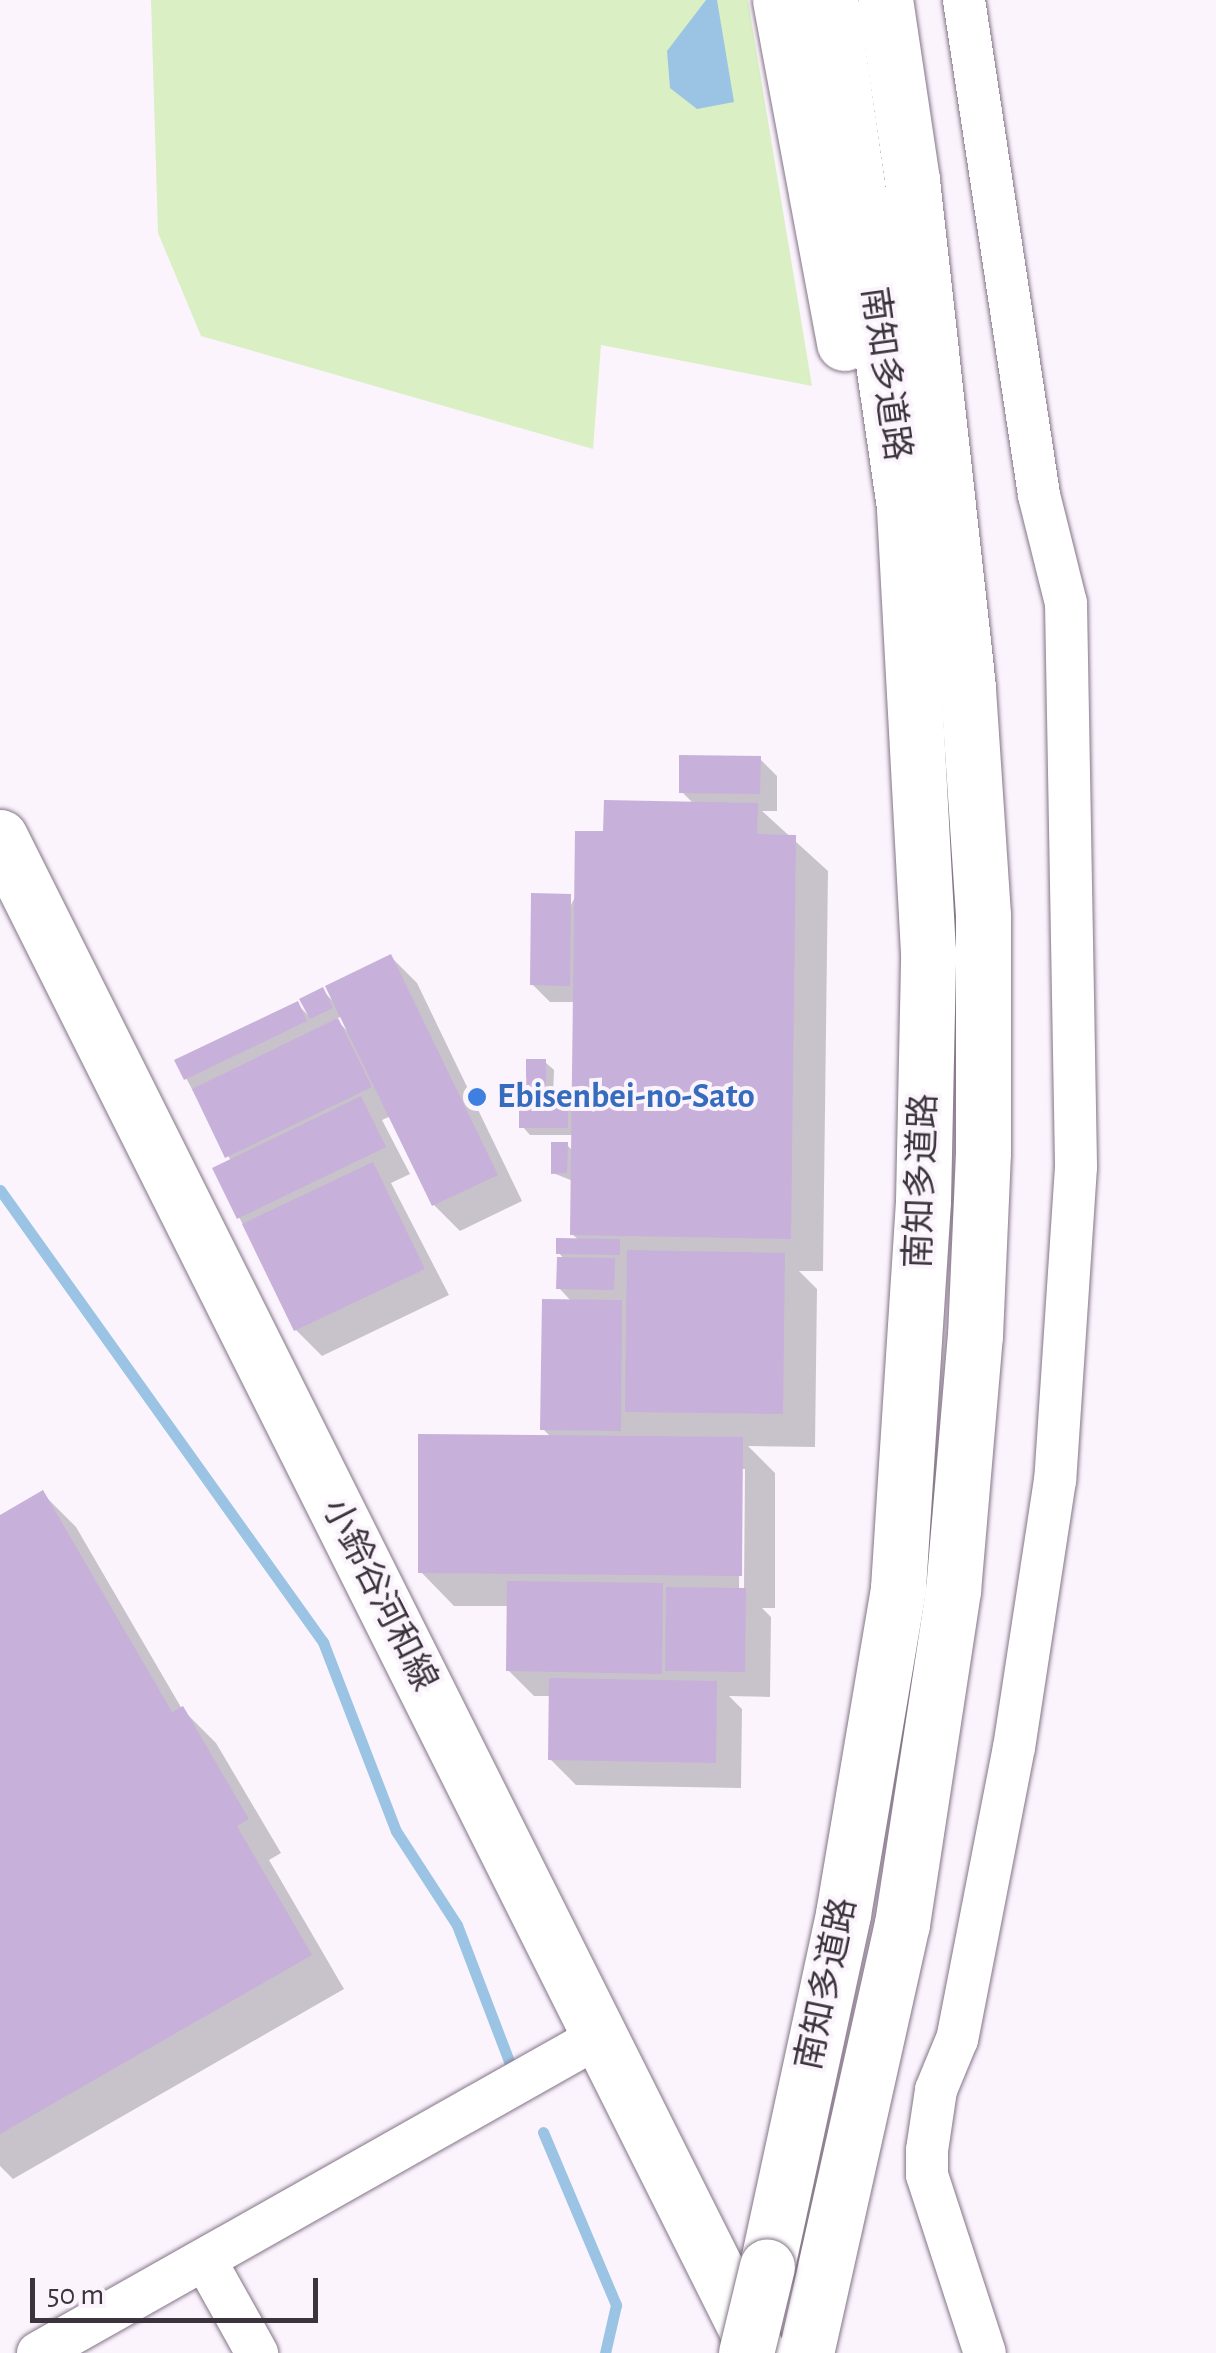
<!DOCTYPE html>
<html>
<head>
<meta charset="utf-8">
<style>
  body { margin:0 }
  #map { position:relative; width:1216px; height:2353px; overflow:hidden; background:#fbf4fd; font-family:"Alegreya Sans","Noto Sans JP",sans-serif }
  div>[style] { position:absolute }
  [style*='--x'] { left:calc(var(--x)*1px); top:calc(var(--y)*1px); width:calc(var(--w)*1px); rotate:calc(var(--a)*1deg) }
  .green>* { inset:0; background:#daefc4 }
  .water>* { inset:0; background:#9bc4e4 }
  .shadow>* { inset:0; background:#0003 }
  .stream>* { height:11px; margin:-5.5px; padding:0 5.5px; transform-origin:5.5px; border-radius:5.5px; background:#9bc4e4 }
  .building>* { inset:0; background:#c7b0d9 }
  .roads { filter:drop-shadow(0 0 2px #847487) drop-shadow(0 0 2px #847487) }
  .minor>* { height:42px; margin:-21px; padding:0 21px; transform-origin:21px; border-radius:21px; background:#fff }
  .secondary>* { height:55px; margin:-27.5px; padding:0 27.5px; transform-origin:27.5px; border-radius:27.5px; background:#fff }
  .motorway>* { height:55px; margin:-27.5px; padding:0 27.5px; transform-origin:27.5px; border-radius:27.5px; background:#fff }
  .bridges { filter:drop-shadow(0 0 2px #847487) drop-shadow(0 0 2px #847487) }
  .motorway-bridge>* { height:55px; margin:-27.5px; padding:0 27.5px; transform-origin:27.5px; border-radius:27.5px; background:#fff }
  .dots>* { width:28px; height:28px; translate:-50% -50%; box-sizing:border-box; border:5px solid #fbf4fd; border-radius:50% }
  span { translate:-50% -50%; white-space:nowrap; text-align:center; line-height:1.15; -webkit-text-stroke:8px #fbf4fd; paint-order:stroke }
  .street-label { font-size:35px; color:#3b343d }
  .shop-label { font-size:35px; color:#366cbe; font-weight:700 }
  .left { translate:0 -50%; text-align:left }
  .scale { position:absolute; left:30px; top:2278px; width:288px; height:45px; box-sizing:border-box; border:5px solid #3b343d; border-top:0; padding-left:12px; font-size:30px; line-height:35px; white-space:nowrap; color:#3b343d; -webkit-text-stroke:8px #fbf4fd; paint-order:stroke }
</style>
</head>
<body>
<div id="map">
  <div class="green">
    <div style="clip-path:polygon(151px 0,748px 0,812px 386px,601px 345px,593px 449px,201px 336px,158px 233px)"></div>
  </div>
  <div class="water">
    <div style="clip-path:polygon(706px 0,717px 0,734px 102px,697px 109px,670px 88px,667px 51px)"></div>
  </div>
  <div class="shadow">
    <div style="clip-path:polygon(evenodd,760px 759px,777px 776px,777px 811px,762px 811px,828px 871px,823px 1271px,799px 1271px,817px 1289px,815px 1447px,748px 1446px,775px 1473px,775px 1608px,762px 1608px,771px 1617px,770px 1697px,729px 1696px,742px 1709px,741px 1788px,576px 1785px,550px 1759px,551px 1696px,534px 1696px,508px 1670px,509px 1606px,454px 1606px,421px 1572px,552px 1438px,543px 1429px,572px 1302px,559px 1288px,565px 1260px,559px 1253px,580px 1241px,572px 1234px,573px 1181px,553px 1173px,567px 1145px,573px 1151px,574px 1135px,530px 1135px,522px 1126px,540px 1096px,528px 1084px,545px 1062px,554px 1070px,553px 1096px,574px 1104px,575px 1002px,550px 1002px,532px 984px,606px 834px,694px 804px,682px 792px,760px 759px,740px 1469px,745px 1469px,744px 1588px,739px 1588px,740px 1469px)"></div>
    <div style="clip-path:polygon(evenodd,391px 957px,417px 983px,522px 1201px,460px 1231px,434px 1205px,391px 1116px,382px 1120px,410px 1174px,391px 1183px,449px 1295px,322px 1356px,296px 1330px,239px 1217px,231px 1161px,186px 1078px,297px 1004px,310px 1017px,322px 990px,335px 1003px,391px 957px,342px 1016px,350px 1034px,336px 1019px,342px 1016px)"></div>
    <div style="clip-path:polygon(43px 1494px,76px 1527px,182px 1709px,216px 1743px,281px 1853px,269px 1860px,344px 1989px,13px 2179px,0 2166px,0 1518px)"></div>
  </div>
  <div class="stream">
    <div style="--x:0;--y:1190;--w:556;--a:54.45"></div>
    <div style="--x:323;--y:1642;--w:203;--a:68.9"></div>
    <div style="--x:396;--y:1831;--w:112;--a:57"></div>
    <div style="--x:457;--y:1925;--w:154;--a:69.1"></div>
    <div style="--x:543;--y:2132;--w:188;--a:67.1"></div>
    <div style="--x:616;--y:2305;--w:49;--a:102.9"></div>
  </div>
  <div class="building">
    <div style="clip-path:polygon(679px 755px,761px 756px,760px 794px,679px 793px)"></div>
    <div style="clip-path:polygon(604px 800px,758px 803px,757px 834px,796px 835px,791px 1239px,570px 1235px,575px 831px,603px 831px)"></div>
    <div style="clip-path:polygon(531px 893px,571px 894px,570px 986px,530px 985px)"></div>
    <div style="clip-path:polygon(391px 954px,498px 1175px,432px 1206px,325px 986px)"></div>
    <div style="clip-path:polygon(323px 987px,333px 1008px,310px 1019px,299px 999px)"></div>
    <div style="clip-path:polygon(298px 1001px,307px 1021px,184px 1080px,174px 1060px)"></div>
    <div style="clip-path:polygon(338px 1018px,372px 1087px,225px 1158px,192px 1089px)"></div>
    <div style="clip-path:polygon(526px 1059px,546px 1059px,546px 1085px,526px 1085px)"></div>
    <div style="clip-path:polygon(519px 1093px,568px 1094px,568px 1128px,519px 1128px)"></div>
    <div style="clip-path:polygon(361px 1096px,386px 1147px,237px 1219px,212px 1168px)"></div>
    <div style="clip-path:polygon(551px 1142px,568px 1142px,567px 1173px,551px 1174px)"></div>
    <div style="clip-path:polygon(373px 1162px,425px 1269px,294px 1331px,242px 1224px)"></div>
    <div style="clip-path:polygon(556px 1238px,620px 1239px,620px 1255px,556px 1254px)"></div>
    <div style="clip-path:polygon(627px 1250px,785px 1253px,783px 1414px,625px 1412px)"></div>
    <div style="clip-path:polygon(557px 1257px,615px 1258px,614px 1290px,556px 1289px)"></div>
    <div style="clip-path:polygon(542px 1299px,622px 1300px,621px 1431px,540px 1430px)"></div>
    <div style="clip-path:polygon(418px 1434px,743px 1437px,742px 1576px,418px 1573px)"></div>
    <div style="clip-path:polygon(43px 1490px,172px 1712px,183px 1706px,249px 1819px,237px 1826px,312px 1955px,0 2134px,0 1515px)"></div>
    <div style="clip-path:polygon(507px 1581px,663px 1583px,662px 1674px,506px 1671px)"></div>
    <div style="clip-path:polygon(666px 1587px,746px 1588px,745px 1672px,665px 1671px)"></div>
    <div style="clip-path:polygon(549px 1678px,717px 1681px,716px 1763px,548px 1760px)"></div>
  </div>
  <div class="roads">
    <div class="minor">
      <div style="--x:964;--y:0;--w:501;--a:81.38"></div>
      <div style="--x:1039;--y:495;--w:111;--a:76"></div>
      <div style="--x:1066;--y:603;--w:564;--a:88.98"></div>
      <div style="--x:1076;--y:1167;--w:314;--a:93.8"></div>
      <div style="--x:1055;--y:1480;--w:270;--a:98.7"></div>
      <div style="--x:1014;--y:1747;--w:298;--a:101"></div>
      <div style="--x:957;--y:2039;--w:55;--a:112.4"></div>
      <div style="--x:936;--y:2090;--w:61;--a:98.5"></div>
      <div style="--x:927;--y:2150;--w:25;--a:90"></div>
      <div style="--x:927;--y:2175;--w:187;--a:72"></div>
      <div style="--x:205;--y:2260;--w:107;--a:60.8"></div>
      <div style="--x:38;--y:2353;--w:647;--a:-29.42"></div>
    </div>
    <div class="secondary">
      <div style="--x:0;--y:837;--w:1695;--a:63.43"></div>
    </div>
    <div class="motorway">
      <div style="--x:780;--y:0;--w:349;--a:79.4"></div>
      <div style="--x:767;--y:2266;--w:360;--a:-77.8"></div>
      <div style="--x:843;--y:1914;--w:331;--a:-80.4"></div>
      <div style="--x:898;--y:1588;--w:388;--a:-86.3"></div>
      <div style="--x:923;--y:1201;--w:249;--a:-88.8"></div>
      <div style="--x:928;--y:952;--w:446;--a:-93.1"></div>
      <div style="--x:904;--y:507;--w:512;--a:-98.3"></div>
      <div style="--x:806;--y:2353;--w:440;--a:-77.4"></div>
      <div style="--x:902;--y:1924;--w:337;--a:-81.3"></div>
      <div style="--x:953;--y:1591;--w:256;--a:-85.1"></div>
      <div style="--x:975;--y:1336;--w:184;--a:-87.5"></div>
      <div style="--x:983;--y:1152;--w:237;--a:-90"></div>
      <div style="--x:983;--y:915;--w:228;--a:-93.8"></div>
      <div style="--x:968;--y:687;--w:510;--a:-96.3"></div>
      <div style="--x:912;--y:180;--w:182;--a:-98.5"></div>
    </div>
  </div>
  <div class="bridges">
    <div class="motorway-bridge">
      <div style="--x:746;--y:2353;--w:89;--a:-76.4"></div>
    </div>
  </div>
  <div class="dots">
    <div style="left:477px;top:1097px;background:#3f7fe0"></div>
  </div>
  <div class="street-label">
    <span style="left:885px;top:374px;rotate:82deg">南知多道路</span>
    <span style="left:922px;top:1181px;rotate:-88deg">南知多道路</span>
    <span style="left:379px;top:1595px;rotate:63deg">小鈴谷河和線</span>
    <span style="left:827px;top:1984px;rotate:-78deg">南知多道路</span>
  </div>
  <div class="shop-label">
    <span class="left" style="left:497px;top:1097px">Ebisenbei-no-Sato</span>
  </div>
  <div class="scale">50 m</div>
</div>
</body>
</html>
